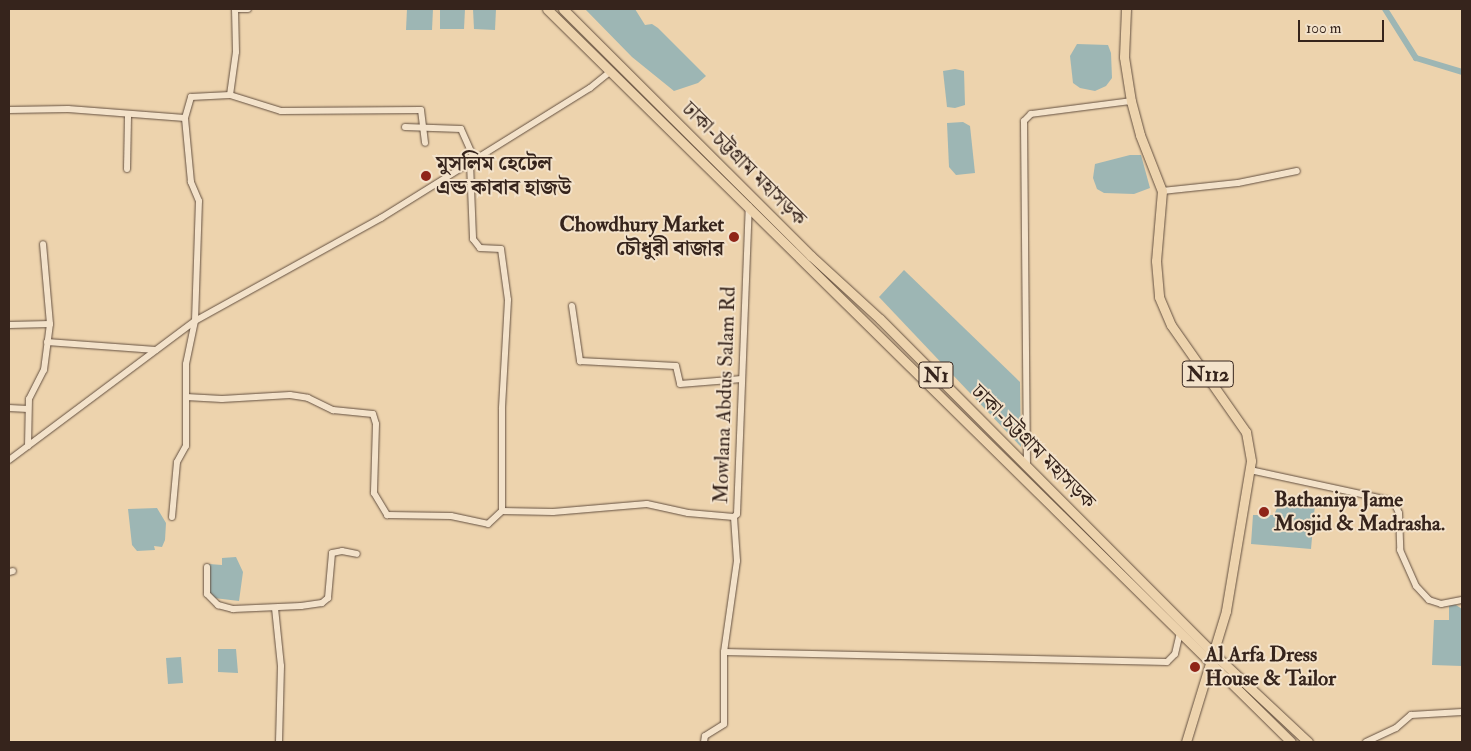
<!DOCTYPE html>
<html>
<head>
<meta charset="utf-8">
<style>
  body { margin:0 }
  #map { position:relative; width:1471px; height:751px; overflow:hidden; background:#edd3ad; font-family:"IM FELL Double Pica","Noto Serif Bengali",serif }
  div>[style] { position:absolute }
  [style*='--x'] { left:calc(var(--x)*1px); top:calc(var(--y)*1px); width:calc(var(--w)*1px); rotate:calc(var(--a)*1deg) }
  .water>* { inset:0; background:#9db6b4 }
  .canal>* { height:6px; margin:-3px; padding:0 3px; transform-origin:3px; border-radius:3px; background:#9db6b4 }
  .roads { filter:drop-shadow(0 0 1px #645040) drop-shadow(0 0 1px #645040) }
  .minor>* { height:6px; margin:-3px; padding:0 3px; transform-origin:3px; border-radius:3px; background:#f3e2ca }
  .highway>* { height:9px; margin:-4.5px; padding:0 4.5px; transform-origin:4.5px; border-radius:4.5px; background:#edd3ad }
  .dots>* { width:14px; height:14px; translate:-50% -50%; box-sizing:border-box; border:2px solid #f3e2ca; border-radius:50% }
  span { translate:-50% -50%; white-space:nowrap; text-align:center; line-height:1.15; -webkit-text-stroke:4px #f3e2ca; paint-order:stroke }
  .shield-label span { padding:1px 4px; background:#f3e2ca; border:1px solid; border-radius:4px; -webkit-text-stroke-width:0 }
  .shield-label { font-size:20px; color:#36241c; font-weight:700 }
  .poi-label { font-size:21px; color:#36241c; font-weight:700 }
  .left { translate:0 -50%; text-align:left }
  .right { translate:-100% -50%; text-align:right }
  .street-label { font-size:21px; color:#36241c }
  .frame { position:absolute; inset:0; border:10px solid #36241c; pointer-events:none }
  .scale { position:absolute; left:1298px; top:20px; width:86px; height:22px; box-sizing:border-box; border:2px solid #36241c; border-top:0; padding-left:6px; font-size:15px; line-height:18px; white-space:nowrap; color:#36241c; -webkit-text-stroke:4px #f3e2ca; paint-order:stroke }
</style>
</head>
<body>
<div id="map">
  <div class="water">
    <div style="clip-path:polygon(407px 9px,433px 9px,432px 30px,406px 30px)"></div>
    <div style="clip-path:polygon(440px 9px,465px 9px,464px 29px,440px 29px)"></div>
    <div style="clip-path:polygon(473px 9px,496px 9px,495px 30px,474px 29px)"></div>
    <div style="clip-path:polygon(585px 9px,635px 9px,645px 25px,652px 24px,658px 28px,706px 76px,698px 83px,674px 91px,632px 57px)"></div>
    <div style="clip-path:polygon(1077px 44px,1108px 45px,1111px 53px,1112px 78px,1106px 86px,1095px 91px,1080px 88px,1073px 83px,1070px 56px)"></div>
    <div style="clip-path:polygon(955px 69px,964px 71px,965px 105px,955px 108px,947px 107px,943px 71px)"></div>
    <div style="clip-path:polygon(963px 122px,970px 126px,975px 173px,956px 175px,949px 167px,947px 123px)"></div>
    <div style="clip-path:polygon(1130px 155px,1141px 155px,1150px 188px,1134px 194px,1104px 193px,1097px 189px,1093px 178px,1095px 164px)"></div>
    <div style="clip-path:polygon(904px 270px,1020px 382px,1021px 447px,879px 297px)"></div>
    <div style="clip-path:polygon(1296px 498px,1315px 504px,1311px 549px,1251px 544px,1253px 515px,1274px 515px,1280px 501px)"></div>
    <div style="clip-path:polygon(157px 508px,166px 523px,165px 540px,162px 547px,154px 546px,155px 550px,137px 551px,132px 545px,128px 509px)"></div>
    <div style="clip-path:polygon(236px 557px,243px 572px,239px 601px,214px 598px,209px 592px,209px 564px,222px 565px,222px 558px)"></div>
    <div style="clip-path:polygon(1453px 603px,1462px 609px,1462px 666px,1432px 665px,1434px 620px,1449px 620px,1449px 605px)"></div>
    <div style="clip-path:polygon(218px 649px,236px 649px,238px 673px,218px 672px)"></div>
    <div style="clip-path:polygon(181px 657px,183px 683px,168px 684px,166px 658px)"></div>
  </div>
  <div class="canal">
    <div style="--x:1385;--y:9;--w:58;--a:57.7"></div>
    <div style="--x:1416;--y:58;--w:48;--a:16.9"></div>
  </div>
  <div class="roads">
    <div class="minor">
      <div style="--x:235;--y:9;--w:13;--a:0"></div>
      <div style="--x:230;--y:95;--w:53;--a:17.4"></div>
      <div style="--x:281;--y:111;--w:140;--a:-0.4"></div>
      <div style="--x:421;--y:110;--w:33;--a:83"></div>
      <div style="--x:9;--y:110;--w:59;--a:-1"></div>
      <div style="--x:68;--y:109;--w:117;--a:4.4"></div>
      <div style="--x:405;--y:127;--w:56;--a:2"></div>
      <div style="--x:461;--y:129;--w:34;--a:66"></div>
      <div style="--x:470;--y:163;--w:76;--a:87.7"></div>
      <div style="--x:473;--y:239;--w:11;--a:52"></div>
      <div style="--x:480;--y:248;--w:21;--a:3"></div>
      <div style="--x:501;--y:249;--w:51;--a:82.2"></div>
      <div style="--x:508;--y:300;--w:109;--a:93.2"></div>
      <div style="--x:502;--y:409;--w:102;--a:90"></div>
      <div style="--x:127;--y:169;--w:54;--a:-88.9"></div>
      <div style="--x:1162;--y:191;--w:76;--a:-6"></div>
      <div style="--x:1238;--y:183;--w:60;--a:-11.5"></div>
      <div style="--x:572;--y:306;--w:56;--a:81.7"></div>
      <div style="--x:580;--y:361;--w:96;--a:3"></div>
      <div style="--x:676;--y:366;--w:18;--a:77"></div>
      <div style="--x:680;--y:384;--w:62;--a:-4.6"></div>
      <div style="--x:9;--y:325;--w:41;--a:-1.4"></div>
      <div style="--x:47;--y:342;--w:109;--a:4.2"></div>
      <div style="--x:186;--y:397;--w:36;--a:3"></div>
      <div style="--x:222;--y:399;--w:68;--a:-3.4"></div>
      <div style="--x:290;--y:395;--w:18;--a:9"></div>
      <div style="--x:308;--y:398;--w:28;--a:26"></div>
      <div style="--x:333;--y:410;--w:40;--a:5.7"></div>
      <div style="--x:373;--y:414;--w:10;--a:73"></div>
      <div style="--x:376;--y:424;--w:69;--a:91.7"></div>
      <div style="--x:374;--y:493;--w:26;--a:59"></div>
      <div style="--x:387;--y:515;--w:64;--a:0.9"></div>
      <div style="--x:451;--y:516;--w:38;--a:12"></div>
      <div style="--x:488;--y:524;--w:19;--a:-43"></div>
      <div style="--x:502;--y:511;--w:51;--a:1.1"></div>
      <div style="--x:553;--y:512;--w:94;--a:-4.9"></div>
      <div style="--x:647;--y:504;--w:42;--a:12.4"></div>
      <div style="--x:688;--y:513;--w:46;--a:5"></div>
      <div style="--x:734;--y:517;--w:4;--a:-45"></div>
      <div style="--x:737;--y:514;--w:308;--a:-87.8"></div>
      <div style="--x:9;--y:408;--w:19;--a:3"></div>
      <div style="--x:28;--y:446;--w:47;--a:-88.8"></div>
      <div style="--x:29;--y:399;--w:33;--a:-63"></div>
      <div style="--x:44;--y:370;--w:46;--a:-82.6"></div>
      <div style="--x:50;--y:324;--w:80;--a:-95"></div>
      <div style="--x:9;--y:460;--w:232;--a:-36.8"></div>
      <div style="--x:195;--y:321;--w:213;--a:-29"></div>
      <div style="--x:381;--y:218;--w:246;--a:-31.9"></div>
      <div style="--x:590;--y:88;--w:27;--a:-39"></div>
      <div style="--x:1027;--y:466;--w:345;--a:-90.5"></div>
      <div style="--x:1024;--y:121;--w:10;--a:-45"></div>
      <div style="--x:1031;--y:114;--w:101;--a:-7.4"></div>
      <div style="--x:1250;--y:470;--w:146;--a:12.2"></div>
      <div style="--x:1393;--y:501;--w:13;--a:63"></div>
      <div style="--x:1399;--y:513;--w:37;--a:88"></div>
      <div style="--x:1400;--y:550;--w:39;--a:66"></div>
      <div style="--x:1416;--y:586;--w:19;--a:47"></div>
      <div style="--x:1429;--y:600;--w:13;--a:18"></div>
      <div style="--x:1441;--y:604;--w:21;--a:-11"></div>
      <div style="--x:172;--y:517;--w:55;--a:-84.8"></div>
      <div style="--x:177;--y:462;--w:18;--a:-61"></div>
      <div style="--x:186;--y:446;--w:82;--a:-90"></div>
      <div style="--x:186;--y:364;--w:44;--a:-78.2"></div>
      <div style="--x:195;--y:321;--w:120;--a:-88.1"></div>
      <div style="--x:199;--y:201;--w:21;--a:-113"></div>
      <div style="--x:191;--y:182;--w:64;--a:-95.4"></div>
      <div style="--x:185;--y:118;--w:22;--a:-74"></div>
      <div style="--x:191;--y:97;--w:39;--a:-3"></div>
      <div style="--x:230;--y:95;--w:43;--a:-82.1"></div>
      <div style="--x:236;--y:52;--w:43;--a:-91.3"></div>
      <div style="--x:207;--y:567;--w:27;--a:90"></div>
      <div style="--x:207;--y:594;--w:16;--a:45"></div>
      <div style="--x:218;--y:605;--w:16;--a:15"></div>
      <div style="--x:233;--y:609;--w:68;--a:-2.5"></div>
      <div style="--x:301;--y:606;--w:21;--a:-8"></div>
      <div style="--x:322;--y:603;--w:8;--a:-40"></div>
      <div style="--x:328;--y:598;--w:45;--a:-84.9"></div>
      <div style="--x:332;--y:553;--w:10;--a:-11"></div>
      <div style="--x:342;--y:551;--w:15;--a:11"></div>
      <div style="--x:9;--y:572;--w:4;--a:-14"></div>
      <div style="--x:275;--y:608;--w:58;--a:84.1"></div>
      <div style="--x:281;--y:666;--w:76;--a:91.5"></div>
      <div style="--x:724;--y:652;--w:443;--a:1.3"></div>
      <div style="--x:1167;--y:662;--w:11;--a:-45"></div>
      <div style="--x:1175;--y:654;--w:22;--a:-77"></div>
      <div style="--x:704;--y:742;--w:6;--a:-81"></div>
      <div style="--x:705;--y:736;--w:22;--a:-32"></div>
      <div style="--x:724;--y:724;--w:72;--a:-90"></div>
      <div style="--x:724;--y:652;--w:92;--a:-81.9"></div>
      <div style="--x:737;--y:561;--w:44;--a:-93.9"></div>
      <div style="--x:1366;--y:742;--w:33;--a:-25"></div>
      <div style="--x:1396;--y:728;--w:20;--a:-41"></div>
      <div style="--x:1411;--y:715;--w:51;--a:-3.4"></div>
    </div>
    <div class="highway">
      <div style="--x:547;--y:9;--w:1044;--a:44.57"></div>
      <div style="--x:563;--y:9;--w:350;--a:44.9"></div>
      <div style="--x:811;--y:256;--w:93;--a:42.4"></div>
      <div style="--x:880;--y:319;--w:473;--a:45.1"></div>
      <div style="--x:1214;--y:654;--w:129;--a:43.1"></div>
      <div style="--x:1126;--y:9;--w:48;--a:92.4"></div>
      <div style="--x:1124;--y:57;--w:45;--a:81"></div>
      <div style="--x:1131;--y:101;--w:35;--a:75"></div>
      <div style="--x:1140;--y:135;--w:60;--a:68.6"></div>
      <div style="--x:1162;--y:191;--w:70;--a:94.9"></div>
      <div style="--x:1156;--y:261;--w:36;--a:85"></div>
      <div style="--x:1159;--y:297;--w:30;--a:67"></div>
      <div style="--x:1171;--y:325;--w:131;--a:55"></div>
      <div style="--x:1246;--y:432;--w:29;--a:80"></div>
      <div style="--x:1251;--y:461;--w:152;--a:99.5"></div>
      <div style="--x:1226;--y:611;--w:137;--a:107"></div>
    </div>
  </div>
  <div class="dots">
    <div style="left:426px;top:176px;background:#8f2418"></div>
    <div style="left:734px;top:237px;background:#8f2418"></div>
    <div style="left:1264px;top:512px;background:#8f2418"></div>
    <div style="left:1195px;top:667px;background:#8f2418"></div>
  </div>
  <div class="shield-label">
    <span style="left:1208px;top:374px">N112</span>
    <span style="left:936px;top:375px">N1</span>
  </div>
  <div class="poi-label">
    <span class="left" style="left:436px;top:176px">মুসলিম হেটেল<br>এন্ড কাবাব হাজউ</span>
    <span class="right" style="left:724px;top:237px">Chowdhury Market<br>চৌধুরী বাজার</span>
    <span class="left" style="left:1274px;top:512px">Bathaniya Jame<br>Mosjid &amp; Madrasha.</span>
    <span class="left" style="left:1205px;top:667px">Al Arfa Dress<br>House &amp; Tailor</span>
  </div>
  <div class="street-label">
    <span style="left:744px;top:164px;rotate:45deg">ঢাকা-চট্টগ্রাম মহাসড়ক</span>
    <span style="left:725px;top:395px;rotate:-88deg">Mowlana Abdus Salam Rd</span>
    <span style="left:1033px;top:447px;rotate:45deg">ঢাকা-চট্টগ্রাম মহাসড়ক</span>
  </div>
  <div class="frame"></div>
  <div class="scale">100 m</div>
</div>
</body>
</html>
